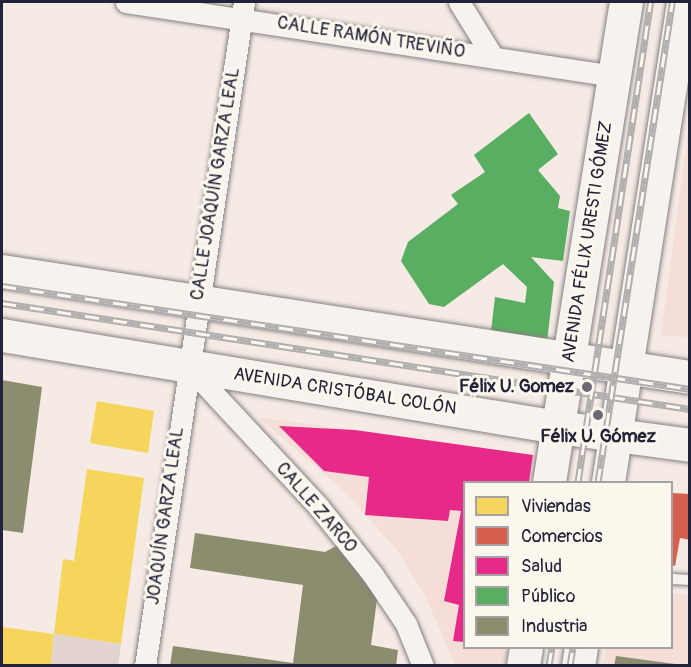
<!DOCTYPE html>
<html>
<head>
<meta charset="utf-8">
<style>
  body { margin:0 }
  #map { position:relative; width:691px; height:667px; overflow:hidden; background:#f5eae4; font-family:Pangolin,sans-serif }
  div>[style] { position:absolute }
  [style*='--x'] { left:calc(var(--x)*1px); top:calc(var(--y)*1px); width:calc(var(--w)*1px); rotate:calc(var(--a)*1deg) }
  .built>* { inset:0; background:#f5ded8 }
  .homes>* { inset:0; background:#f6d55c }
  .shops>* { inset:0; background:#d6604d }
  .health>* { inset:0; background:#e7298a }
  .public>* { inset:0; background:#5aae61 }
  .industry>* { inset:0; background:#8c8c6e }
  .building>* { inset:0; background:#e2d2d0 }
  .roads { filter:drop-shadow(0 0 2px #858083) drop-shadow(0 0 2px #858083) }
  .service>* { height:10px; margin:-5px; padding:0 5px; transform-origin:5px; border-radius:5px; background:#f6f3ef }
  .minor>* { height:21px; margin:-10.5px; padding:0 10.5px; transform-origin:10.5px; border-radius:10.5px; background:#f6f3ef }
  .primary>* { height:33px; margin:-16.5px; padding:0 16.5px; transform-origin:16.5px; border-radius:16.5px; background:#f6f3ef }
  .rail>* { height:7px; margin-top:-3.5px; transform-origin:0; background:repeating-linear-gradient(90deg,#fbf7ec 0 14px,#b0aeae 0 28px); box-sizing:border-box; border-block:2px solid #b0aeae }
  .dots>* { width:16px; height:16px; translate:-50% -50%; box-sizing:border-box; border:3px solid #fbf7ec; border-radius:50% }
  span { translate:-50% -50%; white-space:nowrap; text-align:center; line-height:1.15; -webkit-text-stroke:6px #fbf7ec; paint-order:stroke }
  .street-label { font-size:18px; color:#22223b }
  .poi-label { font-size:18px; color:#22223b; font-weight:700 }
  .right { translate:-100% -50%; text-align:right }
  .frame { position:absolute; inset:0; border:3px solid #22223b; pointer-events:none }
  .legend { position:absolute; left:463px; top:481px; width:210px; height:168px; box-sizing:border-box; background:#fbf7ec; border:2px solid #a4a2a5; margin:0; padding:8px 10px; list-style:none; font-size:18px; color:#22223b }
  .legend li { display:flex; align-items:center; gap:12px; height:30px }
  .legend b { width:30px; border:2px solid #a4a2a5 }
</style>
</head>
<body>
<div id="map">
  <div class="built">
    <div style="clip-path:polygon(689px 125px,690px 337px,689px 337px,661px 335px)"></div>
    <div style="clip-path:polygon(258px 417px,540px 456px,536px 482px,464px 482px,464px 648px,508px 648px,505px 665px,455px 665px,424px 593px,396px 549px,344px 491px)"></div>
    <div style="clip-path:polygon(672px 593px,689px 595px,689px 665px,602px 666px,606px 648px,672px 648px)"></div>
  </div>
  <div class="homes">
    <div style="clip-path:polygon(97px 401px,154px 411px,148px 453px,90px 443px)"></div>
    <div style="clip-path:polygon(87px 469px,144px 478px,121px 644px,54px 634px,51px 666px,2px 666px,2px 627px,54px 634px,63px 559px,74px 561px)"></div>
  </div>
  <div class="shops">
    <div style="clip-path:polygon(672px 493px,690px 494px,690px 540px,680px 538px,675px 566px,672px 565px)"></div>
  </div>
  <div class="health">
    <div style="clip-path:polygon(279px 426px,355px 430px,533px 455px,529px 482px,464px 482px,464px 642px,453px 641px,459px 605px,444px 601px,461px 511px,450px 510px,448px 521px,365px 515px,369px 477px,324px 471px)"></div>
  </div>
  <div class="public">
    <div style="clip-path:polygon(529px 113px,558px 154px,538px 170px,560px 196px,558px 208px,570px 211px,563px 261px,531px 257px,554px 282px,547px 342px,491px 331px,495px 297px,525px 303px,527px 287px,503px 264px,444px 307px,429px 304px,401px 261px,408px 242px,458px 204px,451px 195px,485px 172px,474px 155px)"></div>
  </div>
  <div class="industry">
    <div style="clip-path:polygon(2px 380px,42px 387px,23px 533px,2px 530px)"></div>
    <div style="clip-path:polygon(195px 533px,325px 552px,338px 545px,377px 599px,371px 645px,398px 650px,396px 666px,170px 666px,173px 646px,293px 663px,303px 585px,190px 568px)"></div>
    <div style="clip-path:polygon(616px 656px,675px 664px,675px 666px,614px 666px)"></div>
  </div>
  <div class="building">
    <div style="clip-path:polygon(54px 634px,121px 644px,118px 666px,51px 666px)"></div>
  </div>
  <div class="roads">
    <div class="service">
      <div style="--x:672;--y:579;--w:18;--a:3"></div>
    </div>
    <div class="minor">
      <div style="--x:126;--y:2;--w:495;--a:8.6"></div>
      <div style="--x:459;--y:2;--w:65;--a:58.3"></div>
      <div style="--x:188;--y:366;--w:191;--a:47.1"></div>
      <div style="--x:318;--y:506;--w:88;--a:51.4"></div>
      <div style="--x:373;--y:575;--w:59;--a:56"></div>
      <div style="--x:406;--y:624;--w:45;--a:68"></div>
      <div style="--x:145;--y:666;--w:671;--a:-81.52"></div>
    </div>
    <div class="primary">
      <div style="--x:2;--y:271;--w:696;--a:8.76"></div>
      <div style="--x:2;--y:335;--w:563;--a:9.41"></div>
      <div style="--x:557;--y:427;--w:134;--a:7.7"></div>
      <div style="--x:549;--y:482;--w:486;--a:-80.9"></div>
      <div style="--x:608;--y:482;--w:486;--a:-81.1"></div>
      <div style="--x:523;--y:666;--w:18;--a:-81"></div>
      <div style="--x:578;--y:666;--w:18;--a:-81"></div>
    </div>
  </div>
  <div class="rail">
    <div style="--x:2;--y:286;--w:696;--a:8.51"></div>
    <div style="--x:2;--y:303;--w:696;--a:8.76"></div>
    <div style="--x:578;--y:482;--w:486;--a:-81.4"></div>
    <div style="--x:598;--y:482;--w:486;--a:-81.2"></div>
    <div style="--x:549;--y:666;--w:18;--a:-81"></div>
    <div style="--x:570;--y:666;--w:18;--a:-81"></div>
  </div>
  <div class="dots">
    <div style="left:587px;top:387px;background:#6c6876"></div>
    <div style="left:598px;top:415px;background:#6c6876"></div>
  </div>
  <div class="street-label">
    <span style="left:371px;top:38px;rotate:9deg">CALLE RAMÓN TREVIÑO</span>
    <span style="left:216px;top:184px;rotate:-81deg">CALLE JOAQUÍN GARZA LEAL</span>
    <span style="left:588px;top:242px;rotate:-81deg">AVENIDA FÉLIX URESTI GÓMEZ</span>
    <span style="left:345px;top:392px;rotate:9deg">AVENIDA CRISTÓBAL COLÓN</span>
    <span style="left:316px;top:508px;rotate:49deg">CALLE ZARCO</span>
    <span style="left:166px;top:516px;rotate:-82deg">JOAQUÍN GARZA LEAL</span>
  </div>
  <div class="poi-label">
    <span class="right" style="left:574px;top:387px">Félix U. Gomez</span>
    <span style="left:598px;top:437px">Félix U. Gómez</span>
  </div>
  <div class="frame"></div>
  <ul class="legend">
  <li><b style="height:16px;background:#f6d55c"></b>Viviendas</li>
  <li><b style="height:16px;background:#d6604d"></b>Comercios</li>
  <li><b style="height:16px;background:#e7298a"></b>Salud</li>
  <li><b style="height:16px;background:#5aae61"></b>Público</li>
  <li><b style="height:16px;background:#8c8c6e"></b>Industria</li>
  </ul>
</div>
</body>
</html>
